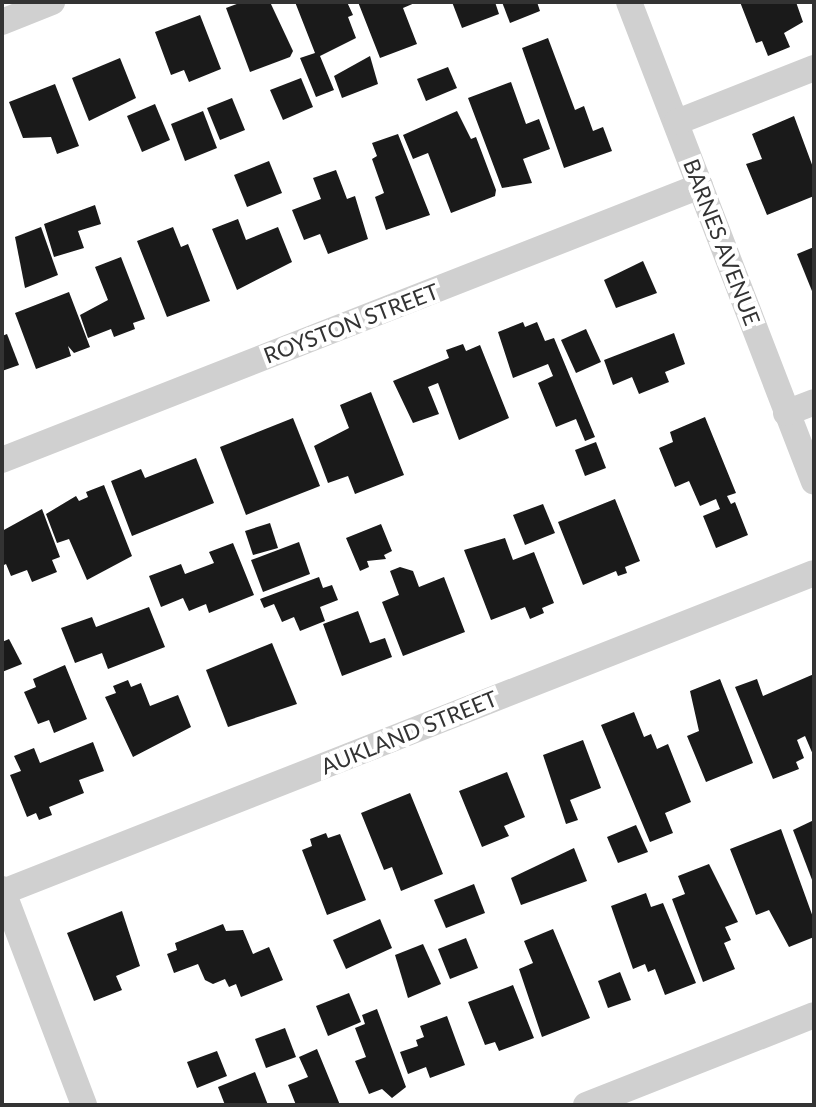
<!DOCTYPE html>
<html>
<head>
<meta charset="utf-8">
<style>
  body { margin:0 }
  #map { position:relative; width:816px; height:1107px; overflow:hidden; background:#fff; font-family:Lato,sans-serif }
  div>[style] { position:absolute }
  [style*='--x'] { left:calc(var(--x)*1px); top:calc(var(--y)*1px); width:calc(var(--w)*1px); rotate:calc(var(--a)*1deg) }
  .building>* { inset:0; background:#1a1a1a }
  .minor>* { height:26px; margin:-13px; padding:0 13px; transform-origin:13px; border-radius:13px; background:#d0d0d0 }
  span { translate:-50% -50%; white-space:nowrap; text-align:center; line-height:1.15; -webkit-text-stroke:8px #fff; paint-order:stroke }
  .street-label { font-size:22px; color:#333 }
  .frame { position:absolute; inset:0; border:4px solid #333; pointer-events:none }
</style>
</head>
<body>
<div id="map">
  <div class="building">
    <div style="clip-path:polygon(242px 2px,270px 2px,293px 51px,290px 57px,250px 72px,226px 8px)"></div>
    <div style="clip-path:polygon(295px 2px,347px 2px,353px 15px,348px 17px,356px 38px,320px 56px,334px 90px,316px 97px,300px 58px,315px 53px)"></div>
    <div style="clip-path:polygon(358px 2px,417px 2px,403px 8px,417px 44px,380px 58px)"></div>
    <div style="clip-path:polygon(452px 2px,495px 2px,499px 14px,462px 28px)"></div>
    <div style="clip-path:polygon(502px 2px,537px 2px,540px 11px,510px 23px)"></div>
    <div style="clip-path:polygon(740px 2px,796px 2px,803px 22px,784px 33px,790px 47px,768px 56px,762px 41px,756px 43px)"></div>
    <div style="clip-path:polygon(200px 15px,221px 69px,189px 82px,184px 70px,171px 75px,155px 32px)"></div>
    <div style="clip-path:polygon(548px 38px,575px 110px,584px 106px,593px 131px,603px 127px,612px 151px,564px 168px,522px 48px)"></div>
    <div style="clip-path:polygon(370px 56px,378px 84px,342px 98px,334px 76px)"></div>
    <div style="clip-path:polygon(120px 58px,136px 98px,89px 121px,72px 78px)"></div>
    <div style="clip-path:polygon(448px 67px,457px 88px,426px 101px,417px 79px)"></div>
    <div style="clip-path:polygon(301px 78px,313px 107px,283px 120px,270px 90px)"></div>
    <div style="clip-path:polygon(511px 82px,526px 124px,539px 119px,550px 149px,523px 159px,532px 183px,502px 188px,468px 98px)"></div>
    <div style="clip-path:polygon(55px 84px,79px 146px,57px 154px,51px 137px,23px 138px,9px 102px)"></div>
    <div style="clip-path:polygon(232px 98px,245px 130px,220px 140px,207px 108px)"></div>
    <div style="clip-path:polygon(155px 104px,170px 140px,142px 152px,127px 116px)"></div>
    <div style="clip-path:polygon(203px 111px,217px 148px,185px 161px,171px 124px)"></div>
    <div style="clip-path:polygon(457px 111px,471px 139px,476px 137px,496px 190px,495px 196px,451px 213px,428px 153px,413px 159px,403px 135px)"></div>
    <div style="clip-path:polygon(794px 116px,814px 170px,814px 196px,767px 215px,746px 164px,762px 159px,752px 134px)"></div>
    <div style="clip-path:polygon(398px 134px,430px 215px,386px 230px,375px 197px,384px 193px,372px 159px,377px 156px,372px 143px)"></div>
    <div style="clip-path:polygon(269px 161px,282px 193px,247px 207px,234px 175px)"></div>
    <div style="clip-path:polygon(336px 170px,347px 199px,355px 196px,368px 239px,328px 254px,320px 234px,304px 240px,292px 210px,321px 199px,313px 178px)"></div>
    <div style="clip-path:polygon(95px 205px,101px 224px,78px 231px,84px 248px,54px 257px,44px 224px)"></div>
    <div style="clip-path:polygon(238px 219px,246px 240px,278px 227px,292px 262px,237px 290px,212px 229px)"></div>
    <div style="clip-path:polygon(41px 227px,58px 275px,25px 288px,15px 237px)"></div>
    <div style="clip-path:polygon(173px 227px,181px 247px,188px 244px,210px 301px,167px 317px,137px 241px)"></div>
    <div style="clip-path:polygon(814px 247px,814px 296px,797px 254px)"></div>
    <div style="clip-path:polygon(121px 257px,145px 319px,133px 323px,135px 329px,114px 337px,111px 329px,88px 338px,80px 315px,108px 300px,95px 267px)"></div>
    <div style="clip-path:polygon(643px 261px,657px 293px,616px 308px,604px 280px)"></div>
    <div style="clip-path:polygon(69px 292px,90px 347px,74px 353px,68px 346px,71px 356px,36px 369px,15px 313px)"></div>
    <div style="clip-path:polygon(523px 322px,525px 327px,537px 322px,545px 341px,554px 338px,595px 437px,585px 441px,576px 419px,556px 427px,538px 383px,553px 376px,548px 364px,513px 378px,498px 332px)"></div>
    <div style="clip-path:polygon(586px 329px,601px 362px,576px 373px,561px 340px)"></div>
    <div style="clip-path:polygon(674px 333px,685px 364px,665px 372px,669px 382px,639px 394px,632px 377px,613px 385px,604px 360px)"></div>
    <div style="clip-path:polygon(7px 334px,19px 365px,2px 371px,2px 336px)"></div>
    <div style="clip-path:polygon(463px 344px,466px 351px,480px 345px,509px 418px,459px 440px,438px 383px,428px 387px,439px 414px,413px 423px,393px 381px,449px 358px,446px 350px)"></div>
    <div style="clip-path:polygon(371px 392px,404px 475px,355px 494px,348px 476px,328px 483px,314px 446px,349px 428px,340px 405px)"></div>
    <div style="clip-path:polygon(705px 417px,736px 493px,727px 496px,731px 504px,735px 502px,748px 535px,716px 548px,703px 516px,720px 509px,716px 499px,700px 506px,689px 481px,675px 487px,659px 448px,673px 442px,670px 432px)"></div>
    <div style="clip-path:polygon(293px 418px,320px 486px,246px 515px,220px 447px)"></div>
    <div style="clip-path:polygon(596px 442px,606px 468px,585px 476px,575px 450px)"></div>
    <div style="clip-path:polygon(196px 458px,214px 503px,132px 536px,111px 481px,141px 469px,145px 478px)"></div>
    <div style="clip-path:polygon(104px 485px,132px 556px,87px 580px,69px 539px,57px 543px,46px 514px,76px 496px,79px 501px,88px 497px,86px 492px)"></div>
    <div style="clip-path:polygon(615px 499px,640px 561px,625px 567px,627px 573px,618px 576px,616px 571px,583px 585px,558px 522px)"></div>
    <div style="clip-path:polygon(543px 504px,555px 533px,525px 545px,513px 515px)"></div>
    <div style="clip-path:polygon(42px 509px,60px 557px,52px 560px,57px 572px,32px 582px,27px 570px,11px 576px,6px 564px,2px 566px,2px 531px)"></div>
    <div style="clip-path:polygon(270px 523px,278px 548px,253px 555px,245px 531px)"></div>
    <div style="clip-path:polygon(381px 524px,392px 551px,384px 555px,386px 559px,367px 561px,369px 567px,360px 571px,346px 538px)"></div>
    <div style="clip-path:polygon(505px 538px,513px 560px,534px 552px,554px 603px,542px 608px,544px 613px,530px 619px,525px 607px,491px 620px,464px 550px)"></div>
    <div style="clip-path:polygon(299px 542px,310px 574px,263px 592px,251px 560px)"></div>
    <div style="clip-path:polygon(233px 543px,254px 595px,209px 613px,206px 604px,189px 611px,183px 598px,161px 607px,149px 576px,181px 564px,185px 574px,214px 563px,209px 552px)"></div>
    <div style="clip-path:polygon(400px 567px,413px 571px,419px 587px,444px 577px,465px 632px,403px 656px,382px 602px,399px 595px,390px 571px)"></div>
    <div style="clip-path:polygon(319px 577px,323px 588px,332px 585px,338px 600px,320px 607px,325px 621px,300px 631px,294px 617px,282px 622px,274px 604px,264px 608px,260px 599px)"></div>
    <div style="clip-path:polygon(149px 607px,165px 647px,108px 669px,102px 653px,75px 663px,61px 628px,92px 617px,96px 627px)"></div>
    <div style="clip-path:polygon(358px 611px,370px 643px,385px 638px,392px 657px,342px 676px,323px 624px)"></div>
    <div style="clip-path:polygon(9px 639px,22px 664px,2px 672px,2px 642px)"></div>
    <div style="clip-path:polygon(272px 643px,297px 704px,228px 727px,206px 670px)"></div>
    <div style="clip-path:polygon(65px 665px,87px 719px,54px 733px,49px 720px,38px 724px,24px 692px,36px 687px,33px 679px)"></div>
    <div style="clip-path:polygon(814px 674px,814px 757px,805px 736px,797px 740px,804px 758px,796px 762px,799px 769px,773px 779px,735px 687px,757px 679px,763px 696px)"></div>
    <div style="clip-path:polygon(720px 679px,753px 763px,706px 782px,687px 736px,699px 731px,690px 691px)"></div>
    <div style="clip-path:polygon(128px 680px,131px 687px,141px 683px,150px 706px,178px 695px,191px 727px,133px 757px,105px 697px,116px 693px,113px 686px)"></div>
    <div style="clip-path:polygon(634px 712px,644px 737px,651px 734px,657px 749px,668px 744px,691px 802px,665px 813px,673px 833px,650px 842px,601px 725px)"></div>
    <div style="clip-path:polygon(583px 740px,601px 788px,570px 800px,578px 820px,566px 824px,543px 755px)"></div>
    <div style="clip-path:polygon(93px 742px,104px 771px,79px 780px,84px 793px,49px 807px,52px 815px,39px 820px,36px 813px,27px 817px,10px 775px,21px 771px,14px 756px,34px 748px,40px 763px)"></div>
    <div style="clip-path:polygon(507px 772px,525px 817px,504px 826px,509px 836px,482px 847px,459px 791px)"></div>
    <div style="clip-path:polygon(410px 793px,443px 874px,401px 891px,392px 867px,384px 870px,361px 813px)"></div>
    <div style="clip-path:polygon(814px 820px,814px 885px,793px 830px)"></div>
    <div style="clip-path:polygon(636px 825px,648px 852px,618px 863px,607px 837px)"></div>
    <div style="clip-path:polygon(781px 829px,814px 920px,814px 937px,789px 947px,769px 910px,756px 915px,730px 849px)"></div>
    <div style="clip-path:polygon(326px 833px,328px 838px,340px 834px,366px 900px,327px 915px,302px 850px,312px 846px,310px 839px)"></div>
    <div style="clip-path:polygon(574px 848px,587px 881px,521px 905px,511px 878px)"></div>
    <div style="clip-path:polygon(709px 864px,738px 922px,725px 927px,731px 940px,724px 943px,735px 969px,703px 982px,672px 899px,685px 894px,678px 876px)"></div>
    <div style="clip-path:polygon(474px 884px,485px 913px,446px 928px,434px 900px)"></div>
    <div style="clip-path:polygon(646px 893px,651px 907px,663px 903px,696px 983px,665px 995px,655px 969px,648px 972px,645px 964px,633px 969px,611px 906px)"></div>
    <div style="clip-path:polygon(122px 911px,140px 966px,116px 976px,122px 990px,94px 1001px,67px 933px)"></div>
    <div style="clip-path:polygon(380px 919px,392px 948px,346px 969px,333px 940px)"></div>
    <div style="clip-path:polygon(223px 924px,226px 931px,243px 930px,253px 954px,269px 947px,283px 980px,241px 997px,236px 984px,229px 987px,225px 979px,213px 984px,205px 980px,198px 964px,174px 973px,167px 954px,177px 950px,175px 943px)"></div>
    <div style="clip-path:polygon(553px 929px,590px 1018px,542px 1037px,519px 969px,533px 963px,524px 941px)"></div>
    <div style="clip-path:polygon(466px 938px,478px 968px,450px 979px,438px 949px)"></div>
    <div style="clip-path:polygon(423px 944px,441px 984px,408px 998px,395px 955px)"></div>
    <div style="clip-path:polygon(620px 972px,631px 1000px,608px 1008px,598px 981px)"></div>
    <div style="clip-path:polygon(513px 985px,534px 1038px,499px 1051px,495px 1042px,485px 1045px,468px 1002px)"></div>
    <div style="clip-path:polygon(349px 993px,361px 1022px,328px 1036px,316px 1006px)"></div>
    <div style="clip-path:polygon(377px 1009px,406px 1087px,392px 1098px,382px 1089px,369px 1094px,355px 1061px,366px 1057px,355px 1028px,365px 1024px,362px 1015px)"></div>
    <div style="clip-path:polygon(447px 1016px,465px 1065px,430px 1078px,426px 1067px,408px 1074px,400px 1052px,418px 1046px,416px 1040px,424px 1037px,420px 1026px)"></div>
    <div style="clip-path:polygon(285px 1028px,296px 1057px,266px 1068px,255px 1039px)"></div>
    <div style="clip-path:polygon(317px 1049px,340px 1105px,296px 1105px,288px 1085px,308px 1077px,299px 1057px)"></div>
    <div style="clip-path:polygon(217px 1051px,227px 1076px,197px 1088px,187px 1062px)"></div>
    <div style="clip-path:polygon(255px 1072px,268px 1105px,225px 1105px,218px 1087px)"></div>
  </div>
  <div class="minor">
    <div style="--x:629;--y:2;--w:514;--a:68.92"></div>
    <div style="--x:2;--y:22;--w:54;--a:-21.8"></div>
    <div style="--x:677;--y:122;--w:147;--a:-21.5"></div>
    <div style="--x:786;--y:413;--w:30;--a:-21"></div>
    <div style="--x:2;--y:460;--w:750;--a:-21.43"></div>
    <div style="--x:2;--y:889;--w:231;--a:69.2"></div>
    <div style="--x:3;--y:892;--w:871;--a:-21.47"></div>
    <div style="--x:586;--y:1105;--w:245;--a:-21.5"></div>
  </div>
  <div class="street-label">
    <span style="left:722px;top:242px;rotate:69deg">BARNES AVENUE</span>
    <span style="left:351px;top:323px;rotate:-21deg">ROYSTON STREET</span>
    <span style="left:409px;top:732px;rotate:-22deg">AUKLAND STREET</span>
  </div>
  <div class="frame"></div>
</div>
</body>
</html>
